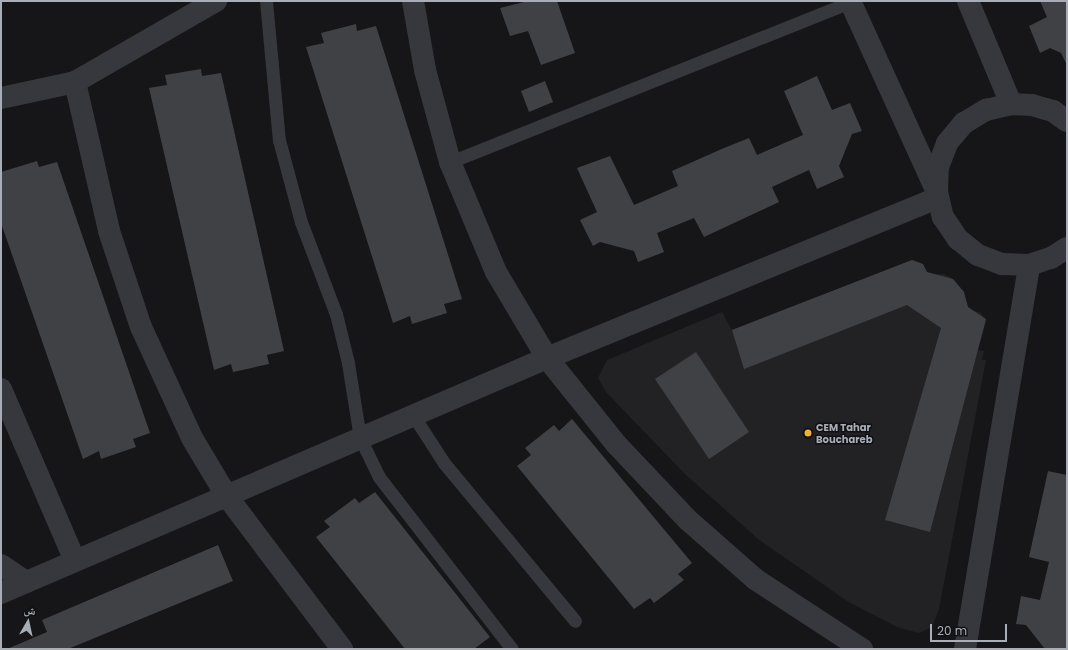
<!DOCTYPE html>
<html>
<head>
<meta charset="utf-8">
<style>
  body { margin:0 }
  #map { position:relative; width:1068px; height:650px; overflow:hidden; background:#161618; font-family:Poppins,"Noto Naskh Arabic",sans-serif }
  div>[style] { position:absolute }
  [style*='--x'] { left:calc(var(--x)*1px); top:calc(var(--y)*1px); width:calc(var(--w)*1px); rotate:calc(var(--a)*1deg) }
  .built>* { inset:0; background:#222225 }
  .building>* { inset:0; background:#404145 }
  .lane>* { height:13px; margin:-6.5px; padding:0 6.5px; transform-origin:6.5px; border-radius:6.5px; background:#37383d }
  .street>* { height:22px; margin:-11px; padding:0 11px; transform-origin:11px; border-radius:11px; background:#37383d }
  .dots>* { width:11px; height:11px; translate:-50% -50%; box-sizing:border-box; border:2px solid #111113; border-radius:50% }
  span { translate:-50% -50%; white-space:nowrap; text-align:center; line-height:1.15; -webkit-text-stroke:3px #111113; paint-order:stroke }
  .poi-label { font-size:10px; color:#a8adb8; font-weight:700 }
  .left { translate:0 -50%; text-align:left }
  .frame { position:absolute; inset:0; border:2px solid #a8adb8; pointer-events:none }
  .north { position:absolute; left:8px; top:602px; width:40px; height:40px; -webkit-text-stroke:3px #111113; paint-order:stroke; rotate:9deg; font-size:11px; font-weight:700; line-height:16px; text-align:center; color:#a8adb8 }
  .north::after { content:''; display:block; margin:auto; width:14px; height:18px; background:#a8adb8; clip-path:polygon(50% 0,100% 100%,50% 72%,0 100%) }
  .scale { position:absolute; left:930px; top:624px; width:77px; height:18px; box-sizing:border-box; border:2px solid #a8adb8; border-top:0; padding-left:5px; font-size:12px; line-height:14px; white-space:nowrap; color:#a8adb8; -webkit-text-stroke:3px #111113; paint-order:stroke }
</style>
</head>
<body>
<div id="map">
  <div class="built">
    <div style="clip-path:polygon(912px 260px,923px 264px,927px 275px,944px 274px,953px 279px,964px 292px,966px 308px,981px 313px,986px 322px,978px 350px,984px 351px,982px 360px,986px 360px,939px 609px,932px 627px,919px 633px,897px 627px,847px 601px,758px 539px,685px 474px,606px 392px,598px 378px,607px 360px,722px 312px,732px 330px)"></div>
  </div>
  <div class="building">
    <div style="clip-path:polygon(528px 1px,557px 1px,575px 53px,541px 65px,528px 31px,510px 36px,500px 8px)"></div>
    <div style="clip-path:polygon(1040px 1px,1067px 1px,1067px 65px,1061px 53px,1050px 48px,1040px 53px,1029px 26px,1047px 17px)"></div>
    <div style="clip-path:polygon(356px 24px,357px 31px,376px 26px,462px 299px,444px 304px,447px 313px,412px 324px,410px 316px,393px 323px,306px 47px,324px 43px,321px 33px)"></div>
    <div style="clip-path:polygon(201px 69px,202px 76px,221px 73px,284px 351px,267px 355px,269px 364px,233px 372px,231px 364px,214px 370px,149px 88px,167px 85px,165px 75px)"></div>
    <div style="clip-path:polygon(817px 76px,832px 110px,850px 103px,862px 131px,852px 134px,839px 166px,844px 177px,817px 189px,809px 170px,772px 187px,779px 202px,704px 237px,694px 218px,657px 233px,664px 252px,638px 262px,634px 251px,600px 242px,593px 246px,580px 220px,597px 212px,577px 168px,610px 156px,634px 205px,678px 186px,672px 171px,724px 148px,749px 138px,757px 155px,803px 135px,784px 91px)"></div>
    <div style="clip-path:polygon(545px 81px,553px 102px,529px 112px,521px 91px)"></div>
    <div style="clip-path:polygon(37px 161px,39px 167px,57px 162px,150px 433px,133px 439px,136px 447px,101px 459px,99px 451px,83px 459px,1px 223px,1px 172px)"></div>
    <div style="clip-path:polygon(912px 260px,923px 264px,927px 272px,953px 279px,964px 292px,968px 307px,986px 319px,930px 532px,885px 520px,941px 328px,907px 305px,744px 369px,732px 330px)"></div>
    <div style="clip-path:polygon(696px 352px,749px 432px,709px 459px,655px 379px)"></div>
    <div style="clip-path:polygon(572px 419px,692px 563px,678px 574px,684px 580px,654px 603px,650px 598px,634px 609px,517px 466px,531px 455px,525px 448px,554px 425px,559px 431px)"></div>
    <div style="clip-path:polygon(1048px 471px,1067px 475px,1067px 649px,1045px 649px,1026px 625px,1016px 624px,1021px 596px,1040px 600px,1049px 562px,1029px 557px)"></div>
    <div style="clip-path:polygon(375px 492px,490px 637px,474px 649px,405px 649px,316px 537px,330px 527px,324px 521px,355px 498px,359px 503px)"></div>
    <div style="clip-path:polygon(218px 545px,233px 581px,68px 649px,7px 649px,47px 632px,42px 620px)"></div>
  </div>
  <div class="lane">
    <div style="--x:266;--y:1;--w:140;--a:84.7"></div>
    <div style="--x:279;--y:140;--w:85;--a:75"></div>
    <div style="--x:301;--y:222;--w:98;--a:69.2"></div>
    <div style="--x:336;--y:314;--w:50;--a:76.2"></div>
    <div style="--x:348;--y:363;--w:76;--a:80.9"></div>
    <div style="--x:360;--y:438;--w:43;--a:64"></div>
    <div style="--x:379;--y:477;--w:217;--a:52.3"></div>
    <div style="--x:450;--y:162;--w:431;--a:-21.8"></div>
    <div style="--x:413;--y:415;--w:57;--a:57.1"></div>
    <div style="--x:444;--y:463;--w:205;--a:50.3"></div>
  </div>
  <div class="street">
    <div style="--x:413;--y:1;--w:70;--a:80.1"></div>
    <div style="--x:425;--y:70;--w:95;--a:74.8"></div>
    <div style="--x:450;--y:162;--w:119;--a:67.3"></div>
    <div style="--x:496;--y:272;--w:100;--a:59.3"></div>
    <div style="--x:547;--y:358;--w:112;--a:51.2"></div>
    <div style="--x:617;--y:445;--w:103;--a:46.6"></div>
    <div style="--x:688;--y:520;--w:89;--a:41.4"></div>
    <div style="--x:755;--y:579;--w:128;--a:33.2"></div>
    <div style="--x:850;--y:1;--w:210;--a:65.5"></div>
    <div style="--x:937;--y:192;--w:26;--a:77"></div>
    <div style="--x:943;--y:217;--w:27;--a:56"></div>
    <div style="--x:958;--y:239;--w:26;--a:39"></div>
    <div style="--x:978;--y:255;--w:26;--a:21"></div>
    <div style="--x:1002;--y:264;--w:27;--a:2"></div>
    <div style="--x:1029;--y:265;--w:23;--a:-18"></div>
    <div style="--x:1051;--y:258;--w:19;--a:-32"></div>
    <div style="--x:968;--y:1;--w:112;--a:67.3"></div>
    <div style="--x:75;--y:82;--w:153;--a:77.1"></div>
    <div style="--x:109;--y:231;--w:101;--a:71.6"></div>
    <div style="--x:141;--y:327;--w:122;--a:65.3"></div>
    <div style="--x:192;--y:438;--w:66;--a:59.2"></div>
    <div style="--x:226;--y:495;--w:193;--a:53"></div>
    <div style="--x:1;--y:98;--w:76;--a:-12.2"></div>
    <div style="--x:75;--y:82;--w:163;--a:-29.9"></div>
    <div style="--x:937;--y:191;--w:24;--a:-88"></div>
    <div style="--x:938;--y:167;--w:26;--a:-69"></div>
    <div style="--x:947;--y:143;--w:26;--a:-50"></div>
    <div style="--x:964;--y:123;--w:26;--a:-31"></div>
    <div style="--x:986;--y:110;--w:26;--a:-13"></div>
    <div style="--x:1011;--y:104;--w:21;--a:3"></div>
    <div style="--x:1032;--y:105;--w:22;--a:16"></div>
    <div style="--x:1053;--y:111;--w:17;--a:36"></div>
    <div style="--x:1;--y:389;--w:187;--a:66.7"></div>
    <div style="--x:1;--y:565;--w:30;--a:34"></div>
    <div style="--x:1;--y:593;--w:594;--a:-23.29"></div>
    <div style="--x:547;--y:358;--w:422;--a:-22.3"></div>
    <div style="--x:965;--y:649;--w:389;--a:-80.5"></div>
  </div>
  <div class="dots">
    <div style="left:808px;top:433px;background:#f2b134"></div>
  </div>
  <div class="poi-label">
    <span class="left" style="left:816px;top:433px">CEM Tahar<br>Bouchareb</span>
  </div>
  <div class="frame"></div>
  <div class="north">ش</div>
  <div class="scale">20 m</div>
</div>
</body>
</html>
